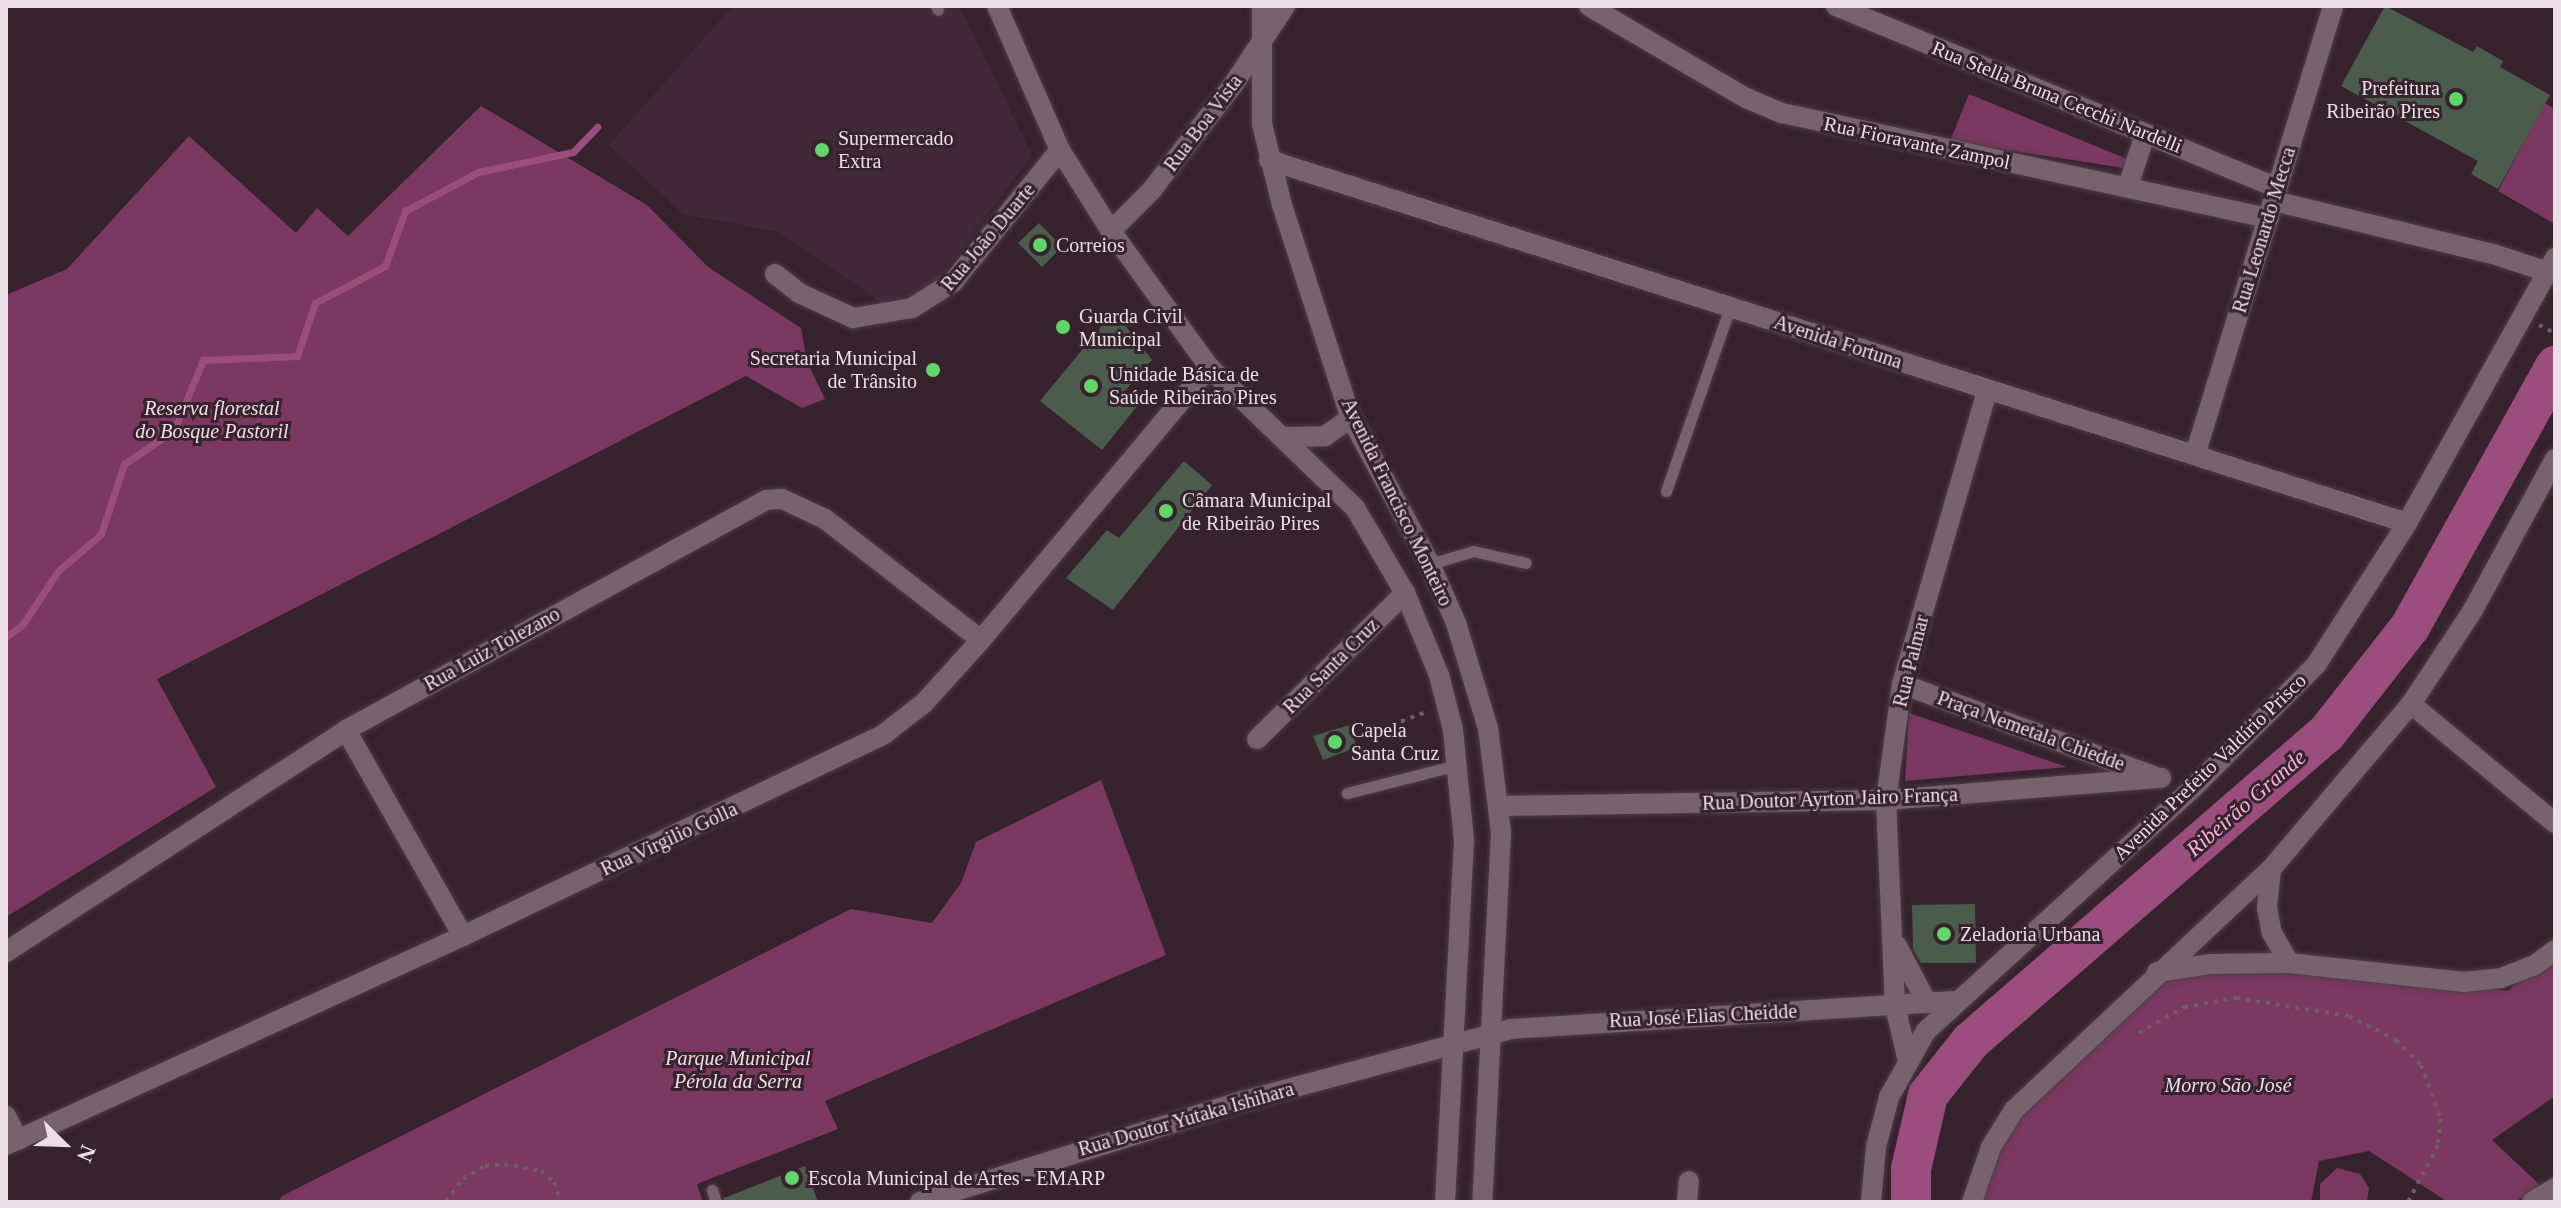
<!DOCTYPE html>
<html>
<head>
<meta charset="utf-8">
<style>
  body { margin:0 }
  #map { position:relative; width:2561px; height:1208px; overflow:hidden; background:#36232e; font-family:Georgia,serif }
  div>[style] { position:absolute }
  [style*='--x'] { left:calc(var(--x)*1px); top:calc(var(--y)*1px); width:calc(var(--w)*1px); rotate:calc(var(--a)*1deg) }
  .built>* { inset:0; background:#422938 }
  .green>* { inset:0; background:#7b3861 }
  .stream>* { height:7px; margin:-3.5px; padding:0 3.5px; transform-origin:3.5px; border-radius:3.5px; background:#9b4e7d }
  .river>* { height:40px; margin:-20px; padding:0 20px; transform-origin:20px; border-radius:20px; background:#9b4e7d }
  .building>* { inset:0; background:#4c5c4c }
  .path>* { height:4px; margin-top:-2px; transform-origin:0; background:repeating-linear-gradient(90deg,#6f5d67 0 4px,transparent 0 10px) }
  .roads { filter:drop-shadow(0 0 2px #4e3e47) drop-shadow(0 0 2px #4e3e47) }
  .lane>* { height:11px; margin:-5.5px; padding:0 5.5px; transform-origin:5.5px; border-radius:5.5px; background:#78626e }
  .street>* { height:20px; margin:-10px; padding:0 10px; transform-origin:10px; border-radius:10px; background:#78626e }
  .secondary>* { height:20px; margin:-10px; padding:0 10px; transform-origin:10px; border-radius:10px; background:#78626e }
  .dots>* { width:22px; height:22px; translate:-50% -50%; box-sizing:border-box; border:4px solid #36232e; border-radius:50% }
  span { translate:-50% -50%; white-space:nowrap; text-align:center; line-height:1.15; -webkit-text-stroke:6px #36232e; paint-order:stroke }
  .poi-label { font-size:20px; color:#ebdee4 }
  .right { translate:-100% -50%; text-align:right }
  .left { translate:0 -50%; text-align:left }
  .street-label { font-size:20px; color:#ebdee4 }
  .park-label { font-size:20px; color:#f3dce8; font-style:italic }
  .water-label { font-size:22px; color:#f6b4d9; font-style:italic }
  .frame { position:absolute; inset:0; border:8px solid #ebdee4; pointer-events:none }
  .north { position:absolute; left:24px; top:1104px; width:80px; height:80px; -webkit-text-stroke:6px #36232e; paint-order:stroke; rotate:113deg; font-size:22px; font-weight:700; line-height:32px; text-align:center; color:#ebdee4 }
  .north::after { content:''; display:block; margin:auto; width:28px; height:36px; background:#ebdee4; clip-path:polygon(50% 0,100% 100%,50% 72%,0 100%) }
</style>
</head>
<body>
<div id="map">
  <div class="built">
    <div style="clip-path:polygon(733px 6px,959px 6px,1032px 155px,931px 291px,881px 302px,778px 232px,683px 214px,609px 145px)"></div>
  </div>
  <div class="green">
    <div style="clip-path:polygon(1969px 94px,2127px 159px,2124px 168px,1950px 141px)"></div>
    <div style="clip-path:polygon(2545px 103px,2555px 109px,2553px 223px,2498px 191px)"></div>
    <div style="clip-path:polygon(481px 106px,647px 205px,708px 267px,801px 328px,807px 362px,825px 399px,802px 408px,746px 376px,157px 679px,216px 787px,6px 917px,6px 295px,67px 269px,189px 136px,296px 233px,317px 208px,348px 236px)"></div>
    <div style="clip-path:polygon(1909px 713px,2067px 767px,1905px 781px)"></div>
    <div style="clip-path:polygon(1101px 780px,1166px 955px,825px 1101px,838px 1129px,697px 1184px,703px 1202px,279px 1202px,282px 1196px,851px 909px,932px 923px,961px 883px,976px 842px)"></div>
    <div style="clip-path:polygon(2555px 952px,2555px 1096px,2492px 1140px,2542px 1187px,2514px 1202px,2448px 1202px,2369px 1151px,2319px 1161px,2311px 1202px,1980px 1202px,2015px 1115px,2148px 985px,2188px 972px,2342px 971px,2508px 991px)"></div>
    <div style="clip-path:polygon(2337px 1168px,2360px 1174px,2369px 1188px,2367px 1202px,2320px 1202px,2320px 1184px)"></div>
  </div>
  <div class="stream">
    <div style="--x:6;--y:637;--w:21;--a:-37"></div>
    <div style="--x:23;--y:624;--w:64;--a:-56.6"></div>
    <div style="--x:58;--y:571;--w:57;--a:-40.7"></div>
    <div style="--x:101;--y:534;--w:74;--a:-71.8"></div>
    <div style="--x:124;--y:464;--w:60;--a:-34.2"></div>
    <div style="--x:174;--y:430;--w:76;--a:-67.5"></div>
    <div style="--x:203;--y:360;--w:94;--a:-2.4"></div>
    <div style="--x:297;--y:356;--w:56;--a:-71.2"></div>
    <div style="--x:315;--y:303;--w:79;--a:-27.9"></div>
    <div style="--x:385;--y:266;--w:59;--a:-70"></div>
    <div style="--x:405;--y:211;--w:83;--a:-28.1"></div>
    <div style="--x:478;--y:172;--w:97;--a:-11.9"></div>
    <div style="--x:573;--y:152;--w:35;--a:-46"></div>
  </div>
  <div class="river">
    <div style="--x:1911;--y:1202;--w:33;--a:-90"></div>
    <div style="--x:1911;--y:1169;--w:76;--a:-77.1"></div>
    <div style="--x:1928;--y:1095;--w:69;--a:-51.5"></div>
    <div style="--x:1971;--y:1041;--w:469;--a:-40.9"></div>
    <div style="--x:2326;--y:734;--w:136;--a:-51.9"></div>
    <div style="--x:2410;--y:627;--w:299;--a:-60.9"></div>
  </div>
  <div class="building">
    <div style="clip-path:polygon(2385px 6px,2473px 52px,2477px 46px,2503px 61px,2500px 67px,2550px 95px,2498px 189px,2471px 174px,2478px 161px,2341px 86px)"></div>
    <div style="clip-path:polygon(1039px 223px,1062px 247px,1042px 267px,1018px 243px)"></div>
    <div style="clip-path:polygon(1114px 311px,1152px 360px,1124px 392px,1138px 405px,1102px 450px,1040px 401px)"></div>
    <div style="clip-path:polygon(1184px 461px,1212px 485px,1113px 610px,1066px 578px,1107px 530px,1119px 538px)"></div>
    <div style="clip-path:polygon(1349px 725px,1357px 747px,1323px 760px,1313px 736px)"></div>
    <div style="clip-path:polygon(1975px 904px,1976px 963px,1921px 963px,1913px 949px,1912px 905px)"></div>
    <div style="clip-path:polygon(805px 1166px,818px 1202px,724px 1202px,724px 1198px)"></div>
  </div>
  <div class="path">
    <div style="--x:2539;--y:325;--w:18;--a:27"></div>
    <div style="--x:1373;--y:732;--w:60;--a:-20.6"></div>
    <div style="--x:2139;--y:1033;--w:52;--a:-30"></div>
    <div style="--x:2184;--y:1007;--w:53;--a:-9.8"></div>
    <div style="--x:2236;--y:998;--w:114;--a:9.1"></div>
    <div style="--x:2349;--y:1016;--w:53;--a:27.1"></div>
    <div style="--x:2396;--y:1040;--w:35;--a:45"></div>
    <div style="--x:2421;--y:1065;--w:58;--a:69.7"></div>
    <div style="--x:2441;--y:1119;--w:26;--a:97"></div>
    <div style="--x:2438;--y:1145;--w:64;--a:117.8"></div>
    <div style="--x:446;--y:1202;--w:29;--a:-54"></div>
    <div style="--x:463;--y:1179;--w:26;--a:-31"></div>
    <div style="--x:485;--y:1166;--w:19;--a:-6"></div>
    <div style="--x:504;--y:1164;--w:38;--a:11"></div>
    <div style="--x:541;--y:1171;--w:17;--a:40"></div>
    <div style="--x:554;--y:1182;--w:21;--a:71"></div>
  </div>
  <div class="roads">
    <div class="lane">
      <div style="--x:936;--y:6;--w:4;--a:63"></div>
      <div style="--x:1666;--y:491;--w:195;--a:-70.8"></div>
      <div style="--x:1430;--y:564;--w:45;--a:-16.8"></div>
      <div style="--x:1473;--y:551;--w:54;--a:12.8"></div>
      <div style="--x:1347;--y:793;--w:114;--a:-14.2"></div>
      <div style="--x:712;--y:1190;--w:13;--a:72"></div>
    </div>
    <div class="street">
      <div style="--x:1589;--y:6;--w:182;--a:30.4"></div>
      <div style="--x:1746;--y:98;--w:39;--a:23"></div>
      <div style="--x:1782;--y:113;--w:498;--a:12.2"></div>
      <div style="--x:1836;--y:6;--w:477;--a:22.4"></div>
      <div style="--x:1269;--y:160;--w:1194;--a:17.69"></div>
      <div style="--x:2128;--y:186;--w:54;--a:-71.6"></div>
      <div style="--x:2274;--y:201;--w:225;--a:13.6"></div>
      <div style="--x:2493;--y:254;--w:58;--a:18.1"></div>
      <div style="--x:775;--y:274;--w:31;--a:38"></div>
      <div style="--x:799;--y:293;--w:60;--a:24.8"></div>
      <div style="--x:853;--y:318;--w:60;--a:-9.6"></div>
      <div style="--x:912;--y:308;--w:49;--a:-32.4"></div>
      <div style="--x:953;--y:282;--w:170;--a:-51"></div>
      <div style="--x:2195;--y:455;--w:470;--a:-72.9"></div>
      <div style="--x:1902;--y:684;--w:267;--a:20.1"></div>
      <div style="--x:2411;--y:704;--w:187;--a:39.6"></div>
      <div style="--x:346;--y:730;--w:237;--a:60.4"></div>
      <div style="--x:1257;--y:739;--w:208;--a:-44.6"></div>
      <div style="--x:1498;--y:806;--w:388;--a:-0.9"></div>
      <div style="--x:1886;--y:800;--w:276;--a:-4.6"></div>
      <div style="--x:2271;--y:869;--w:39;--a:96"></div>
      <div style="--x:2267;--y:908;--w:25;--a:79"></div>
      <div style="--x:2272;--y:933;--w:34;--a:60"></div>
      <div style="--x:1897;--y:946;--w:64;--a:62.2"></div>
      <div style="--x:6;--y:952;--w:406;--a:-33.1"></div>
      <div style="--x:346;--y:730;--w:479;--a:-28.7"></div>
      <div style="--x:766;--y:500;--w:16;--a:-4"></div>
      <div style="--x:782;--y:499;--w:47;--a:24.9"></div>
      <div style="--x:825;--y:519;--w:197;--a:37.8"></div>
      <div style="--x:2157;--y:972;--w:55;--a:-8.4"></div>
      <div style="--x:2211;--y:964;--w:78;--a:-0.7"></div>
      <div style="--x:2289;--y:963;--w:176;--a:6.2"></div>
      <div style="--x:2464;--y:982;--w:37;--a:-6"></div>
      <div style="--x:2501;--y:978;--w:36;--a:-21"></div>
      <div style="--x:2535;--y:965;--w:25;--a:-37"></div>
      <div style="--x:1907;--y:1057;--w:52;--a:-103.2"></div>
      <div style="--x:1895;--y:1006;--w:206;--a:-92.5"></div>
      <div style="--x:1886;--y:800;--w:117;--a:-82.1"></div>
      <div style="--x:1902;--y:684;--w:305;--a:-73.8"></div>
      <div style="--x:6;--y:1116;--w:27;--a:63"></div>
      <div style="--x:6;--y:1145;--w:503;--a:-24.58"></div>
      <div style="--x:463;--y:936;--w:467;--a:-25.6"></div>
      <div style="--x:884;--y:734;--w:51;--a:-37.8"></div>
      <div style="--x:924;--y:703;--w:85;--a:-47.9"></div>
      <div style="--x:981;--y:640;--w:356;--a:-50.1"></div>
      <div style="--x:920;--y:1202;--w:338;--a:-17.4"></div>
      <div style="--x:1243;--y:1101;--w:278;--a:-15"></div>
      <div style="--x:1511;--y:1029;--w:443;--a:-3.6"></div>
      <div style="--x:1687;--y:1202;--w:21;--a:-85"></div>
      <div style="--x:2532;--y:1202;--w:27;--a:-31"></div>
    </div>
    <div class="secondary">
      <div style="--x:997;--y:6;--w:157;--a:66.4"></div>
      <div style="--x:1060;--y:150;--w:96;--a:57.8"></div>
      <div style="--x:1111;--y:231;--w:168;--a:54.2"></div>
      <div style="--x:1209;--y:367;--w:203;--a:44"></div>
      <div style="--x:1355;--y:508;--w:99;--a:59.5"></div>
      <div style="--x:1405;--y:593;--w:89;--a:67.5"></div>
      <div style="--x:1439;--y:675;--w:57;--a:75.7"></div>
      <div style="--x:1453;--y:730;--w:111;--a:84.3"></div>
      <div style="--x:1464;--y:840;--w:362;--a:93"></div>
      <div style="--x:1262;--y:6;--w:118;--a:90"></div>
      <div style="--x:1262;--y:124;--w:83;--a:76.1"></div>
      <div style="--x:1282;--y:205;--w:224;--a:72.1"></div>
      <div style="--x:1351;--y:418;--w:166;--a:61.6"></div>
      <div style="--x:1430;--y:564;--w:64;--a:66.2"></div>
      <div style="--x:1456;--y:623;--w:110;--a:73.1"></div>
      <div style="--x:1488;--y:728;--w:106;--a:82.9"></div>
      <div style="--x:1501;--y:833;--w:369;--a:92.9"></div>
      <div style="--x:1111;--y:231;--w:57;--a:-45"></div>
      <div style="--x:1151;--y:191;--w:134;--a:-52.3"></div>
      <div style="--x:1233;--y:85;--w:95;--a:-56.6"></div>
      <div style="--x:1286;--y:437;--w:39;--a:-1"></div>
      <div style="--x:1325;--y:436;--w:32;--a:-35"></div>
      <div style="--x:1871;--y:1202;--w:55;--a:-84.8"></div>
      <div style="--x:1876;--y:1147;--w:52;--a:-75.4"></div>
      <div style="--x:1889;--y:1097;--w:76;--a:-60.7"></div>
      <div style="--x:1926;--y:1031;--w:360;--a:-42.3"></div>
      <div style="--x:2192;--y:789;--w:175;--a:-45"></div>
      <div style="--x:2316;--y:665;--w:169;--a:-57.3"></div>
      <div style="--x:2407;--y:523;--w:304;--a:-60.8"></div>
      <div style="--x:1972;--y:1202;--w:58;--a:-70.9"></div>
      <div style="--x:1991;--y:1147;--w:44;--a:-58.1"></div>
      <div style="--x:2014;--y:1110;--w:352;--a:-43.2"></div>
      <div style="--x:2271;--y:869;--w:216;--a:-49.7"></div>
      <div style="--x:2411;--y:704;--w:113;--a:-56.6"></div>
      <div style="--x:2473;--y:610;--w:172;--a:-61.5"></div>
    </div>
  </div>
  <div class="dots">
    <div style="left:2456px;top:99px;background:#62d469"></div>
    <div style="left:822px;top:150px;background:#62d469"></div>
    <div style="left:1040px;top:245px;background:#62d469"></div>
    <div style="left:1063px;top:327px;background:#62d469"></div>
    <div style="left:933px;top:370px;background:#62d469"></div>
    <div style="left:1091px;top:386px;background:#62d469"></div>
    <div style="left:1166px;top:511px;background:#62d469"></div>
    <div style="left:1335px;top:742px;background:#62d469"></div>
    <div style="left:1944px;top:934px;background:#62d469"></div>
    <div style="left:792px;top:1178px;background:#62d469"></div>
  </div>
  <div class="poi-label">
    <span class="right" style="left:2440px;top:100px">Prefeitura<br>Ribeirão Pires</span>
    <span class="left" style="left:838px;top:150px">Supermercado<br>Extra</span>
    <span class="left" style="left:1056px;top:245px">Correios</span>
    <span class="left" style="left:1079px;top:328px">Guarda Civil<br>Municipal</span>
    <span class="right" style="left:917px;top:370px">Secretaria Municipal<br>de Trânsito</span>
    <span class="left" style="left:1109px;top:386px">Unidade Básica de<br>Saúde Ribeirão Pires</span>
    <span class="left" style="left:1182px;top:512px">Câmara Municipal<br>de Ribeirão Pires</span>
    <span class="left" style="left:1351px;top:742px">Capela<br>Santa Cruz</span>
    <span class="left" style="left:1960px;top:934px">Zeladoria Urbana</span>
    <span class="left" style="left:808px;top:1178px">Escola Municipal de Artes - EMARP</span>
  </div>
  <div class="street-label">
    <span style="left:2057px;top:97px;rotate:22deg">Rua Stella Bruna Cecchi Nardelli</span>
    <span style="left:1203px;top:123px;rotate:-53deg">Rua Boa Vista</span>
    <span style="left:1917px;top:143px;rotate:12deg">Rua Fioravante Zampol</span>
    <span style="left:2264px;top:230px;rotate:-73deg">Rua Leonardo Mecca</span>
    <span style="left:988px;top:237px;rotate:-50deg">Rua João Duarte</span>
    <span style="left:1838px;top:342px;rotate:18deg">Avenida Fortuna</span>
    <span style="left:1397px;top:502px;rotate:64deg">Avenida Francisco Monteiro</span>
    <span style="left:492px;top:649px;rotate:-29deg">Rua Luiz Tolezano</span>
    <span style="left:1911px;top:661px;rotate:-76deg">Rua Palmar</span>
    <span style="left:1331px;top:666px;rotate:-45deg">Rua Santa Cruz</span>
    <span style="left:2031px;top:731px;rotate:20deg">Praça Nemetala Chiedde</span>
    <span style="left:2210px;top:767px;rotate:-44deg">Avenida Prefeito Valdírio Prisco</span>
    <span style="left:1830px;top:799px;rotate:-2deg">Rua Doutor Ayrton Jairo França</span>
    <span style="left:669px;top:839px;rotate:-25deg">Rua Virgilio Golla</span>
    <span style="left:1703px;top:1016px;rotate:-3deg">Rua José Elias Cheidde</span>
    <span style="left:1186px;top:1119px;rotate:-16deg">Rua Doutor Yutaka Ishihara</span>
  </div>
  <div class="park-label">
    <span style="left:212px;top:420px">Reserva florestal<br>do Bosque Pastoril</span>
    <span style="left:738px;top:1070px">Parque Municipal<br>Pérola da Serra</span>
    <span style="left:2228px;top:1085px">Morro São José</span>
  </div>
  <div class="water-label">
    <span style="left:2246px;top:803px;rotate:-41deg">Ribeirão Grande</span>
  </div>
  <div class="frame"></div>
  <div class="north">N</div>
</div>
</body>
</html>
